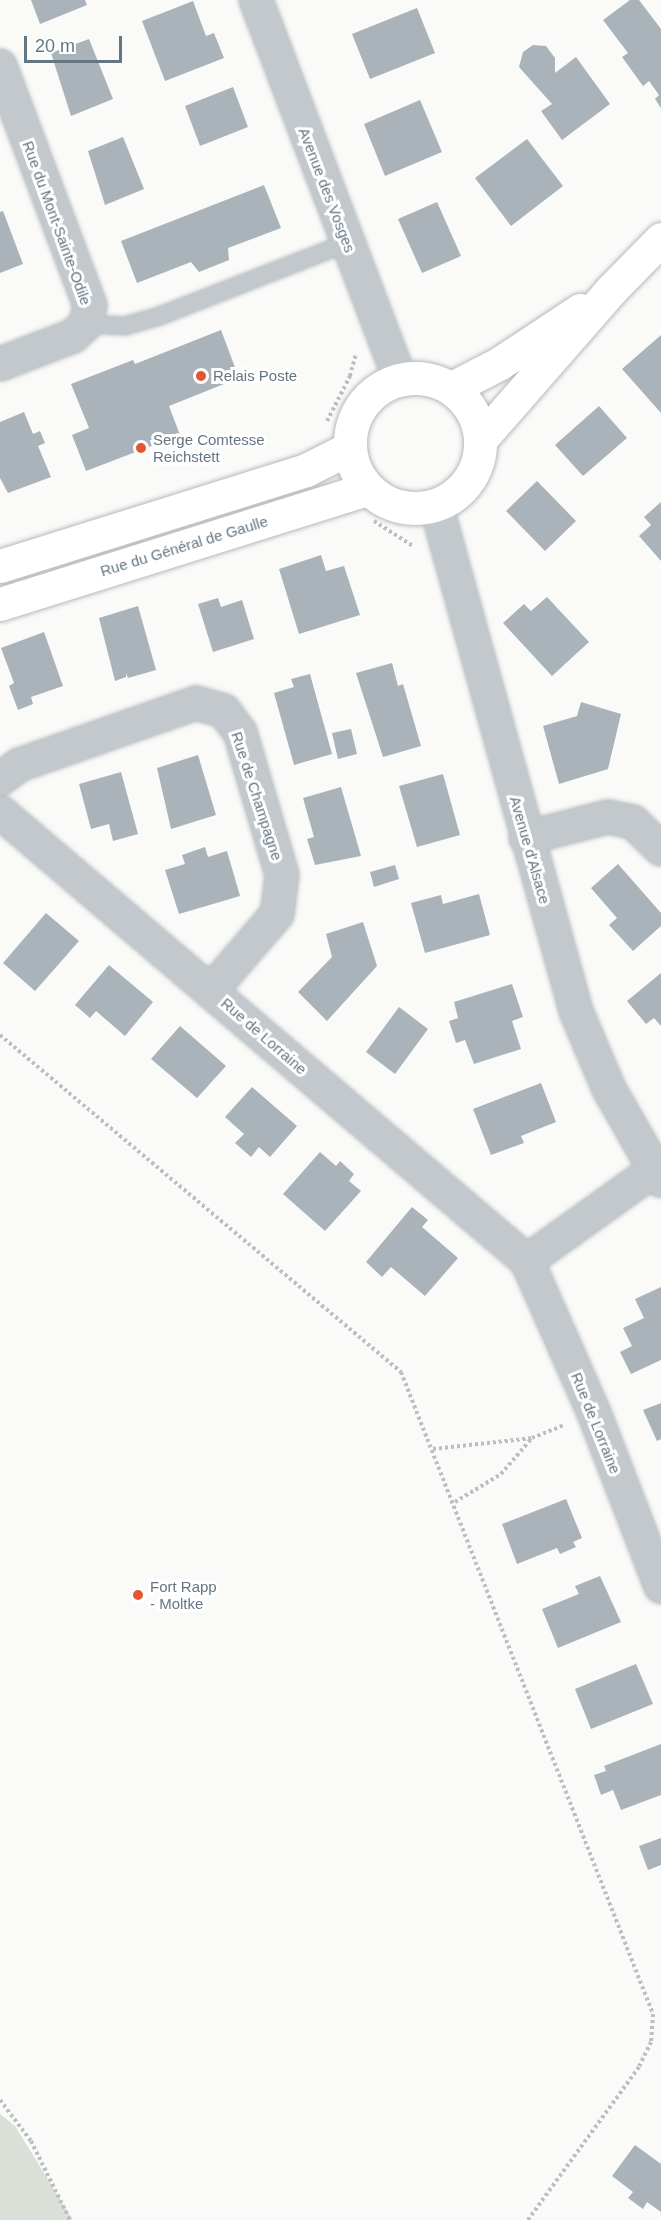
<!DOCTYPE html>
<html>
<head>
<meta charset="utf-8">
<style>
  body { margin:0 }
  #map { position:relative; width:661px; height:2220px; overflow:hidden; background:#fafaf8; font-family:Arial,sans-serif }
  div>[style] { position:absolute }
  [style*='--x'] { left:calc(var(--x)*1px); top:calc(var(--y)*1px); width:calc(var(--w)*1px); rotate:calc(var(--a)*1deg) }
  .green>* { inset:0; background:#dadfd7 }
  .building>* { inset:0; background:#aab3b9 }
  .path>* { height:4px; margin-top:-2px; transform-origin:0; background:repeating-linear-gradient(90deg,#bbbfc2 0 3px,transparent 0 6px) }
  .roads { filter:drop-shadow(0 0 2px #b3babf) drop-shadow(0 0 2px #b3babf) }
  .lane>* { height:16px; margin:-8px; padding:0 8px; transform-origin:8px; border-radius:8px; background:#c3c8cc }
  .street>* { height:32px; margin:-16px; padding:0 16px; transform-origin:16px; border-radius:16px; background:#c3c8cc }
  .secondary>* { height:33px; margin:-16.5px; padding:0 16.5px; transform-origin:16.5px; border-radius:16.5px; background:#fff }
  .secondary>.ring { margin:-16.5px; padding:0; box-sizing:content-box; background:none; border:33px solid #fff; border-radius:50% }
  .dots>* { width:16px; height:16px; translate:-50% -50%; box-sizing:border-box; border:3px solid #fff; border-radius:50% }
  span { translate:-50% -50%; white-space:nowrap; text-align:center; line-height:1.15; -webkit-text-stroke:6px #fff; paint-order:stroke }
  .street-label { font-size:15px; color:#657683 }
  .poi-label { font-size:15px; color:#657683 }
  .left { translate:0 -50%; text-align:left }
  .scale { position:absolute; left:24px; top:36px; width:98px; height:27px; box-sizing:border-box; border:3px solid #657683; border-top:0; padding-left:8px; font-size:18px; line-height:21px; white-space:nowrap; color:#657683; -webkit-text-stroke:4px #fff; paint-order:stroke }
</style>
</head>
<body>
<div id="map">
  <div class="green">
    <div style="clip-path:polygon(0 2114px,15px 2126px,73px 2220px,0 2220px)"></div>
  </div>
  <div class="building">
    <div style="clip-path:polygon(31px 0,85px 0,87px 5px,40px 24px)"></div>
    <div style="clip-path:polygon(630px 0,639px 0,661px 29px,661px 108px,655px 99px,659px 95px,649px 81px,643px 86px,622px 57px,628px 53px,603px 20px)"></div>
    <div style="clip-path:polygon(193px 1px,206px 36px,214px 33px,224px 58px,165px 81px,142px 21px)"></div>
    <div style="clip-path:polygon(417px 8px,435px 53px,370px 79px,352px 34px)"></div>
    <div style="clip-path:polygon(89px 39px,113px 99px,71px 116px,51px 53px)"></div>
    <div style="clip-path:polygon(533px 45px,546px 46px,555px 58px,555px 73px,576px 57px,610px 104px,562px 140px,541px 111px,552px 104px,519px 67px,523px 52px)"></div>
    <div style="clip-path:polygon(233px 87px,248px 127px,200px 146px,185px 106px)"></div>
    <div style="clip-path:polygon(420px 100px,442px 152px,385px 176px,364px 124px)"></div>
    <div style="clip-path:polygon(123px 137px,144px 189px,105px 205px,88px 151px)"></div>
    <div style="clip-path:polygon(527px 139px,563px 186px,511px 226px,475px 178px)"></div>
    <div style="clip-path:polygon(264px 185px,281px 228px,228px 248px,229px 260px,199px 272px,191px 262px,137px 283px,121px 241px)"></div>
    <div style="clip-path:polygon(437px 202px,461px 256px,422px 273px,398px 219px)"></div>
    <div style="clip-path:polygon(3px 211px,23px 264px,0 273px,0 212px)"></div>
    <div style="clip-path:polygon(221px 330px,239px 378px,169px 406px,180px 435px,86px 471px,72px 435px,89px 428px,71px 384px,133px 360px,135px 364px)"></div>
    <div style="clip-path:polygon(661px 335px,661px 413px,622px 369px)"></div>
    <div style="clip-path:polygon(599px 406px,627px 438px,583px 476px,555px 445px)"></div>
    <div style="clip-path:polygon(24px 412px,33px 434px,40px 431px,45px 443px,38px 446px,51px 477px,8px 493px,0 478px,0 422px)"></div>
    <div style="clip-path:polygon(537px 481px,576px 521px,545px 551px,506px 511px)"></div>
    <div style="clip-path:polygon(661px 502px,661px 561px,639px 536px,651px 525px,644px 517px)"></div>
    <div style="clip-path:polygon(321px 555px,326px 571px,344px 566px,360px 615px,299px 634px,279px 569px)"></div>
    <div style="clip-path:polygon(547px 597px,589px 642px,552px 676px,503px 623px,524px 604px,531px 611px)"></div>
    <div style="clip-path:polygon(218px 598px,221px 607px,242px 600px,254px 639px,213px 652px,198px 604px)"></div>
    <div style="clip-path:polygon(138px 606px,156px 670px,128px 678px,126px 673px,126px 677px,115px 681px,99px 618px)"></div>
    <div style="clip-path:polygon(44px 632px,63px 686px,31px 697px,33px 704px,18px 710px,9px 686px,14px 683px,1px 648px)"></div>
    <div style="clip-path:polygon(392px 663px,398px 686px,403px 684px,421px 746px,383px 757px,356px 673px)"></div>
    <div style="clip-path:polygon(310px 674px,332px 754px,294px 765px,274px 693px,294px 687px,291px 679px)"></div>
    <div style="clip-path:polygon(581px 702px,621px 714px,608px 769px,559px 784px,543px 726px,577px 716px)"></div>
    <div style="clip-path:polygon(351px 729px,357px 754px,338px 759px,332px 733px)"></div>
    <div style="clip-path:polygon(198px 755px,216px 815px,171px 829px,157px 768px)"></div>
    <div style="clip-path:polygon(121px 772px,138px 834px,113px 841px,109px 824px,91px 829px,79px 784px)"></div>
    <div style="clip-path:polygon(443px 774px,460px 835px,417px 847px,399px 786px)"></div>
    <div style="clip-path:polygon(341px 787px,361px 856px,315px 865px,307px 839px,314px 837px,303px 798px)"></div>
    <div style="clip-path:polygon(205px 847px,208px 857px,227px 851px,240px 896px,179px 914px,165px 870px,185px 864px,182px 855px)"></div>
    <div style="clip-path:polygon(618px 864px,661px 913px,661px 926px,633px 951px,609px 925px,617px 918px,591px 888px)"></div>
    <div style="clip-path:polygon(395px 865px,399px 879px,374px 887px,370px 872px)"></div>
    <div style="clip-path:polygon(479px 894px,490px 935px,425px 953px,411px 903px,441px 895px,443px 904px)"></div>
    <div style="clip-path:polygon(46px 913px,79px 941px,35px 991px,3px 963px)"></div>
    <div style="clip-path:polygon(363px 922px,377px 966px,327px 1021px,298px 992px,332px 957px,326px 934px)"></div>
    <div style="clip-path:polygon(109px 965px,153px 1002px,125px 1036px,96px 1011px,90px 1018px,75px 1005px)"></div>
    <div style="clip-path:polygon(661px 973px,661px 1026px,654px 1018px,646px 1024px,627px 1001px)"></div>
    <div style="clip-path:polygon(512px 984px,523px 1017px,512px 1021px,521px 1049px,474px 1064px,465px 1040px,456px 1043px,449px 1021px,458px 1018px,454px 1002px)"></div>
    <div style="clip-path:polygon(399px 1007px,428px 1029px,395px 1074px,366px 1052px)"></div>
    <div style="clip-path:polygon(180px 1026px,226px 1066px,197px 1098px,151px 1059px)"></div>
    <div style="clip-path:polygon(541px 1083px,556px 1122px,521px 1136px,524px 1143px,491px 1155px,473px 1109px)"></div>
    <div style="clip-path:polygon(252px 1087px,297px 1126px,270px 1157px,259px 1147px,251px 1157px,235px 1143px,244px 1134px,225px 1117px)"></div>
    <div style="clip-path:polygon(320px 1152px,336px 1166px,340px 1161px,354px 1174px,349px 1181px,361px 1191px,325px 1231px,283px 1194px)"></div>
    <div style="clip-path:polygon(412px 1207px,428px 1220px,422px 1227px,458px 1258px,425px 1296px,391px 1267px,382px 1277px,366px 1262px)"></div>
    <div style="clip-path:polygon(661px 1287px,661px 1360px,631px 1374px,620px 1352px,632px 1346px,623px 1328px,644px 1318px,635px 1299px)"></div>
    <div style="clip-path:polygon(661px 1403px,661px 1439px,657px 1441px,643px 1410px)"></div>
    <div style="clip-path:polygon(566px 1499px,582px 1538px,573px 1542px,576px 1547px,560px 1554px,557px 1548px,517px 1564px,502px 1524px)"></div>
    <div style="clip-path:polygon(600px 1576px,621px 1622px,558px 1648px,542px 1609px,579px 1594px,575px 1586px)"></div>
    <div style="clip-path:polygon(636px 1664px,653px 1704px,591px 1729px,575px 1689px)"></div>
    <div style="clip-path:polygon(661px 1744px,661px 1795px,621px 1810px,613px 1790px,601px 1795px,594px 1775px,606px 1771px,604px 1766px)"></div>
    <div style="clip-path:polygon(661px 1838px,661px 1865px,648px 1870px,639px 1846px)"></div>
    <div style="clip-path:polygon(635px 2145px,661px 2164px,661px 2212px,647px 2202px,643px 2209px,628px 2198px,633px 2192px,612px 2176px)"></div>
  </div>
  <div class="path">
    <div style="--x:327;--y:421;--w:51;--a:-62.9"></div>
    <div style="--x:350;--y:376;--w:23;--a:-75"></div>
    <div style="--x:374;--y:521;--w:46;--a:32.7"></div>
    <div style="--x:0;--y:1035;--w:524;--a:40.04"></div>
    <div style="--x:401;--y:1372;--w:690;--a:68.57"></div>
    <div style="--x:653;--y:2014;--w:28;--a:94"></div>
    <div style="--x:651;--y:2042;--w:28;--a:116"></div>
    <div style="--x:639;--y:2067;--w:189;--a:126"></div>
    <div style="--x:433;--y:1449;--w:100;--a:-6.3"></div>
    <div style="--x:532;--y:1438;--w:35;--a:-22"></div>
    <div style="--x:455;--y:1502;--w:54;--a:-31.3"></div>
    <div style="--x:501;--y:1474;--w:46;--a:-49.4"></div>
    <div style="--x:0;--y:2100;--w:51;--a:52.9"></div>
    <div style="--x:31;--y:2141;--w:88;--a:63.7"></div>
  </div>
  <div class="roads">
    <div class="lane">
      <div style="--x:86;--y:324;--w:39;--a:3"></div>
      <div style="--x:125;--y:326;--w:33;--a:-16"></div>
      <div style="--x:157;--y:317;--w:204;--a:-21.3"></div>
    </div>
    <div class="street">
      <div style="--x:256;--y:0;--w:405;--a:69.2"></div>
      <div style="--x:0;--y:66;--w:256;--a:69.4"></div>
      <div style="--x:90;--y:306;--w:18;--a:103"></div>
      <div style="--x:86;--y:324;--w:18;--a:137"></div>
      <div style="--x:73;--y:336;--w:78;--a:159"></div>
      <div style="--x:436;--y:505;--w:525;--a:74.53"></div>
      <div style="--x:576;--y:1011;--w:85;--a:67.1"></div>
      <div style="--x:609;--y:1089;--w:105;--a:60.3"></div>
      <div style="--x:0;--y:779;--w:24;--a:-36"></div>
      <div style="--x:19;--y:765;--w:188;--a:-19.3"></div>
      <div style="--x:196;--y:703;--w:29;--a:16"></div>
      <div style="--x:224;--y:711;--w:26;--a:53"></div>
      <div style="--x:240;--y:732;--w:149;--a:73.6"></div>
      <div style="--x:282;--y:875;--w:39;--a:97"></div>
      <div style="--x:277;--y:914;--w:101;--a:130.6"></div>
      <div style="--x:0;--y:812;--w:692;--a:40.43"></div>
      <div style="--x:527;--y:1261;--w:166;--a:66.2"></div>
      <div style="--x:594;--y:1413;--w:186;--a:68.9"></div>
      <div style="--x:526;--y:838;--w:85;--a:-14.4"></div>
      <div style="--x:608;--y:817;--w:25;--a:11"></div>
      <div style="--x:633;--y:822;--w:39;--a:44"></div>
      <div style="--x:527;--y:1261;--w:156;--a:-35.6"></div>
    </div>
    <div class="secondary">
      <div class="ring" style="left:350px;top:378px;width:97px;height:97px"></div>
      <div style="--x:452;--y:388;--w:54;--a:-27.5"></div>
      <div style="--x:500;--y:363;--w:96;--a:-33.5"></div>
      <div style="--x:481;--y:439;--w:199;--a:-48.9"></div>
      <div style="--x:612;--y:289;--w:70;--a:-45.6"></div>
      <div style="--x:0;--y:566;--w:321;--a:-17.4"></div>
      <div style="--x:306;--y:470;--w:49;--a:-26.6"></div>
      <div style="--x:0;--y:604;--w:386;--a:-17.4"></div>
    </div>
  </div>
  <div class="dots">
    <div style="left:201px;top:376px;background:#e4572e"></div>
    <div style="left:141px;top:448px;background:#e4572e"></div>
    <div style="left:138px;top:1595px;background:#e4572e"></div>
  </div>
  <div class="street-label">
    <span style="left:327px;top:190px;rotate:69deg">Avenue des Vosges</span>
    <span style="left:57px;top:223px;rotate:70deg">Rue du Mont-Sainte-Odile</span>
    <span style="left:184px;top:546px;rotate:-17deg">Rue du Général de Gaulle</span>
    <span style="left:257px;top:796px;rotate:72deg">Rue de Champagne</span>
    <span style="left:530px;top:850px;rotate:74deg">Avenue d'Alsace</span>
    <span style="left:264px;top:1036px;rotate:41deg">Rue de Lorraine</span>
    <span style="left:596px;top:1423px;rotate:68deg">Rue de Lorraine</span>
  </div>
  <div class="poi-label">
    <span class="left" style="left:213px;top:376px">Relais Poste</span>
    <span class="left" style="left:153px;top:448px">Serge Comtesse<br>Reichstett</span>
    <span class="left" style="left:150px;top:1595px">Fort Rapp<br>- Moltke</span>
  </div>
  <div class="scale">20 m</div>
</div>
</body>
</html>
